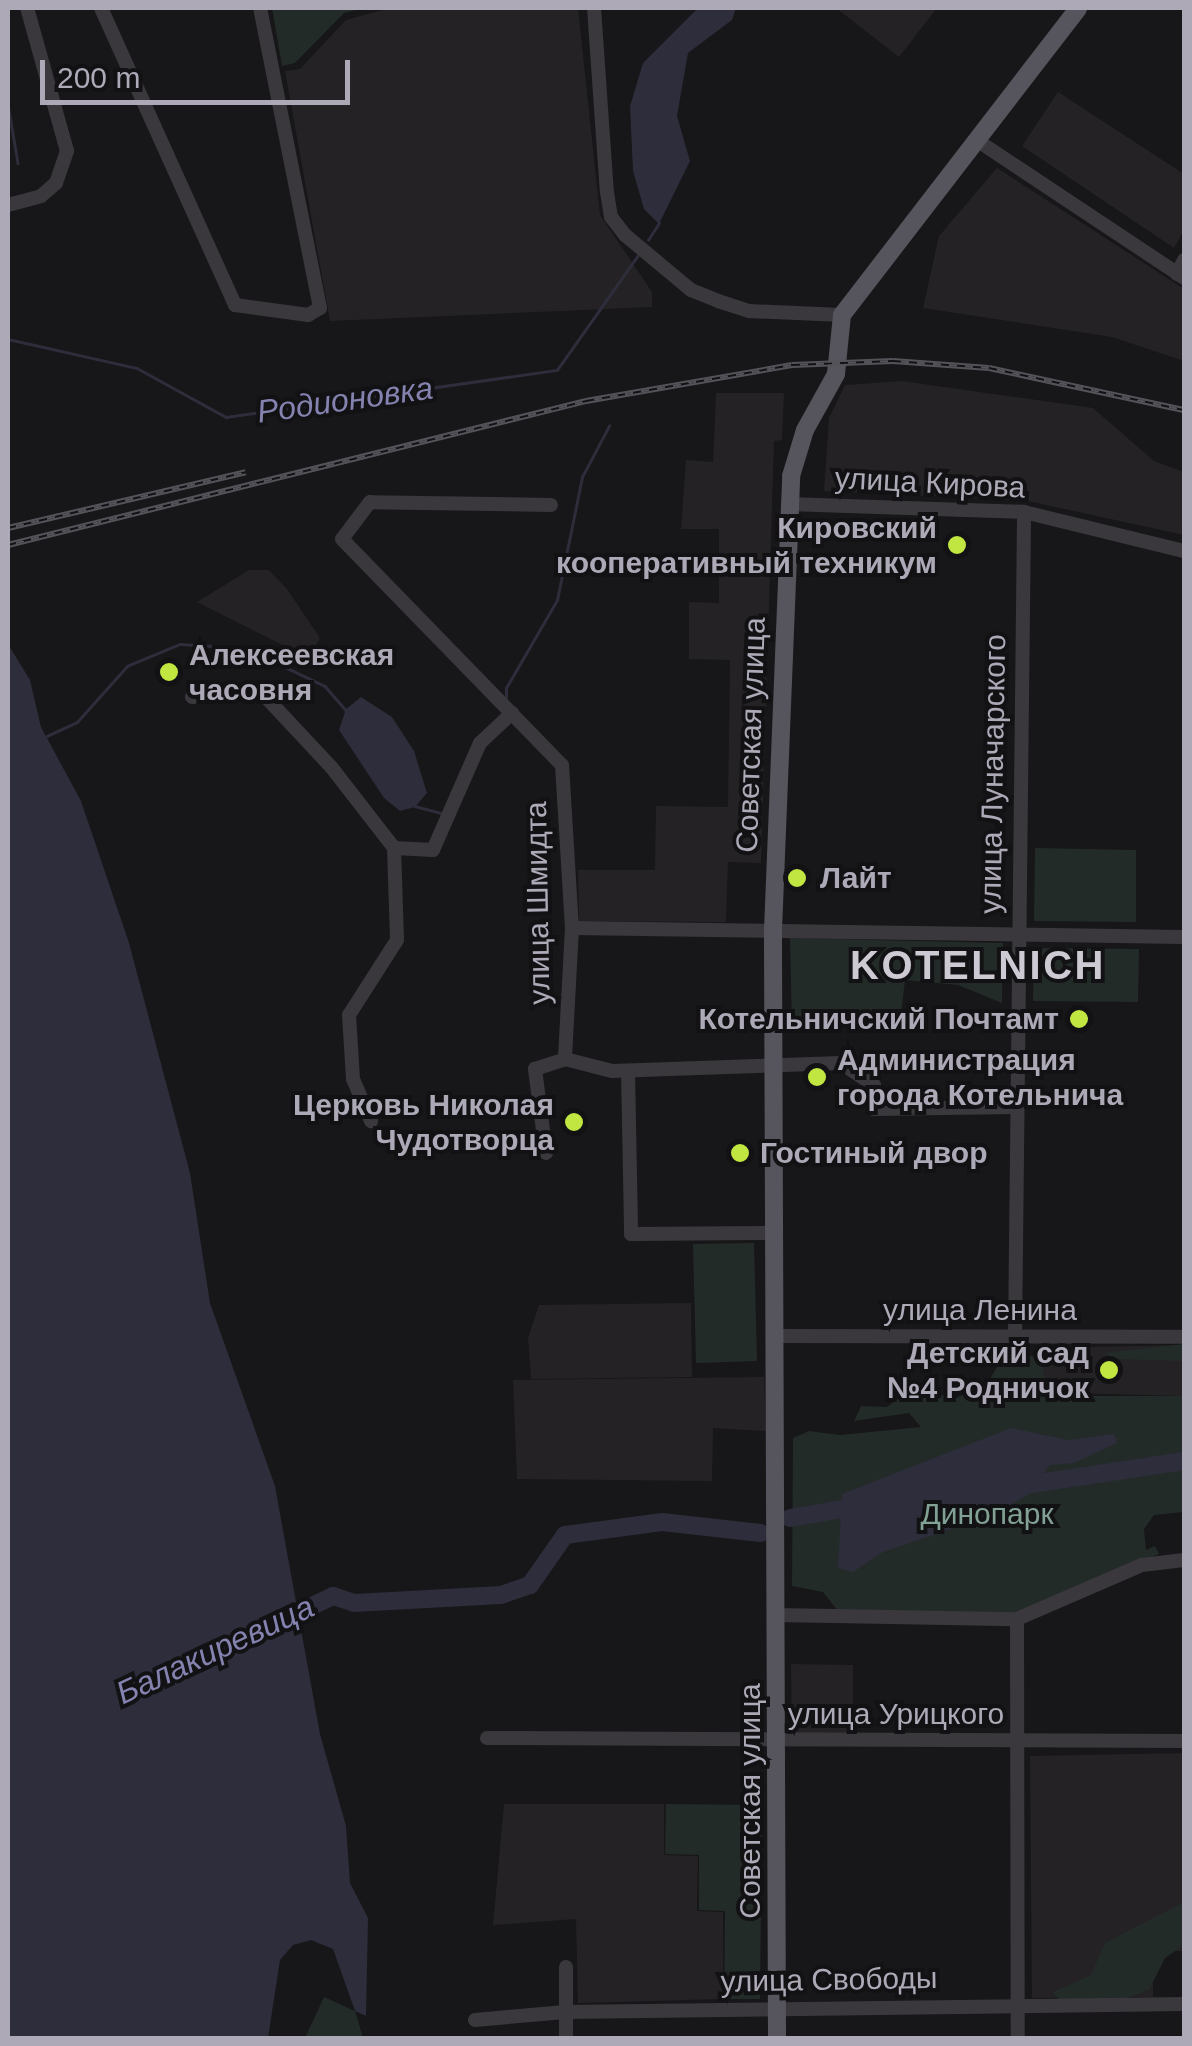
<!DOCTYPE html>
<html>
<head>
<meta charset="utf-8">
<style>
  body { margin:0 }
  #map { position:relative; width:1192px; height:2046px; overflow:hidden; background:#171618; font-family:Arial,sans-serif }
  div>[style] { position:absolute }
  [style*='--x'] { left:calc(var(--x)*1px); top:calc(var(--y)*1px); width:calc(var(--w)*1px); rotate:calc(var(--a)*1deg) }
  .built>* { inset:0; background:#242225 }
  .green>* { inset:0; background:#232b28 }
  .water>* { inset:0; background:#2d2d3b }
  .stream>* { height:2.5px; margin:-1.25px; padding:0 1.25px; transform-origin:1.25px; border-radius:1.25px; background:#2d2d3b }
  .river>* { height:18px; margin:-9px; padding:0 9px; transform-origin:9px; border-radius:9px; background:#2d2d3b }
  .minor>* { height:14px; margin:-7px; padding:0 7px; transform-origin:7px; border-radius:7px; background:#3a383d }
  .major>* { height:18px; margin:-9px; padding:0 9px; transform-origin:9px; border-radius:9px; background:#56545c }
  .rail>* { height:6px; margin-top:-3px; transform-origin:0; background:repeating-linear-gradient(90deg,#121113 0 8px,#55535a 0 16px); box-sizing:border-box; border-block:2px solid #55535a }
  .dots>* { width:28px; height:28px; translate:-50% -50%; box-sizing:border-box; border:5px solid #121113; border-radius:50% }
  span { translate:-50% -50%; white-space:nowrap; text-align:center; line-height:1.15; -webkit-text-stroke:8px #121113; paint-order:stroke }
  .street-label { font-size:30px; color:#ada9b7 }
  .poi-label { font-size:30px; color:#ada9b7; font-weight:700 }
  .right { translate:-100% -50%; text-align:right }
  .left { translate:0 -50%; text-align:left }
  .park-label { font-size:30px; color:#82a195 }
  .water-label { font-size:32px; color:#8483b0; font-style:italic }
  .district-label { font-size:40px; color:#cdcad3; font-weight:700; letter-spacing:2.5px }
  .frame { position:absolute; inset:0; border:10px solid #ada9b7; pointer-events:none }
  .scale { position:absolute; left:40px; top:60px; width:310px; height:45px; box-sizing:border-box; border:5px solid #ada9b7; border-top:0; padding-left:12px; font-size:30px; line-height:35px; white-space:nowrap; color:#ada9b7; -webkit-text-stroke:8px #121113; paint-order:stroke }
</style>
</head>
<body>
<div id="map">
  <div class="built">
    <div style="clip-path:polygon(390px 8px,578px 8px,600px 215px,652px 292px,652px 307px,330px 321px,285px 71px,300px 69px,346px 20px)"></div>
    <div style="clip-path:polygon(836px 8px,937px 8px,899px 57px)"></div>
    <div style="clip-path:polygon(1058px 92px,1184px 174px,1184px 230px,1174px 248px,1022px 146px)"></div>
    <div style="clip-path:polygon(997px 168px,1184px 289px,1184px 361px,1112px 337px,923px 308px,939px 236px)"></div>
    <div style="clip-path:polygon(902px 381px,1093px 408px,1154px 461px,1184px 472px,1184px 535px,1028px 501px,824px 491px,829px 418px,845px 385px)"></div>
    <div style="clip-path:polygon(716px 393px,784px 393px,782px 440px,774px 441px,761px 863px,728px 862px,726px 922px,579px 921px,578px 870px,655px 870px,656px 806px,728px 807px,730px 660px,689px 659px,689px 602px,719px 603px,719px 529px,681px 529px,686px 460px,713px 462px)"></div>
    <div style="clip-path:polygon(249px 570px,269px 570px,287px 589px,320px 638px,308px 658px,197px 602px)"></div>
    <div style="clip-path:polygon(691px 1303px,692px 1377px,531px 1379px,528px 1338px,539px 1305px)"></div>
    <div style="clip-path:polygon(1184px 1345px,1184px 1396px,1033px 1392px,1035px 1348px)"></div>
    <div style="clip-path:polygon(764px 1377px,766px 1431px,713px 1428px,712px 1481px,517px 1479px,513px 1380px)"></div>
    <div style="clip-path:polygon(791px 1664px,853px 1665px,853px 1733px,792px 1734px)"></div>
    <div style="clip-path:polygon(1184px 1753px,1184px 1951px,1153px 1951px,1153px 1997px,1032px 1998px,1030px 1756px)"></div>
    <div style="clip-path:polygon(504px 1804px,664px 1804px,664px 1855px,698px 1856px,697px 1911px,723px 1912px,723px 1999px,578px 2003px,576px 1919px,493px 1925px)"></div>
  </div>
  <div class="green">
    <div style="clip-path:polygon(272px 8px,364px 8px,344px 13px,295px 63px,282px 66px)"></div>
    <div style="clip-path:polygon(1035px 848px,1136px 850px,1136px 922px,1034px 921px)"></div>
    <div style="clip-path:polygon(790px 938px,1003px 943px,1002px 1003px,958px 985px,905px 980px,900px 1023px,792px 1029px)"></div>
    <div style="clip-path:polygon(1034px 948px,1139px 949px,1138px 1002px,1033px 1001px)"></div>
    <div style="clip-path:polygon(754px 1243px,757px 1361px,696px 1363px,693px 1244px)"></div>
    <div style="clip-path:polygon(1184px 1344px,1184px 1361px,1117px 1359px,1104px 1353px)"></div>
    <div style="clip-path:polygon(1008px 1348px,1041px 1359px,1047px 1388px,1056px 1396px,1184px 1396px,1184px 1512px,1154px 1515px,1144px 1529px,1146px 1550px,1155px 1546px,1159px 1554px,1006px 1616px,838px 1611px,823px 1592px,792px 1586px,793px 1438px,809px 1431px,840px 1435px,921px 1427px,909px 1413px,854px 1421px,861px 1406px,887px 1407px,911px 1389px,957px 1398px,990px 1379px)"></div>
    <div style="clip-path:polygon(666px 1804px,762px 1805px,760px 1999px,724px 1999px,725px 1911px,699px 1910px,699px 1855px,665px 1854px)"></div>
    <div style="clip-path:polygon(1184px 1902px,1184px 1945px,1165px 1958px,1149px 1990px,1124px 1999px,1059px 1999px,1053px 1992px,1091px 1975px,1105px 1943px)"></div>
    <div style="clip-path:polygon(324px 1997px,355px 2011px,363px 2038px,305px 2038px)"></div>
  </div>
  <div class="water">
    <div style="clip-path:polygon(698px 8px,736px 8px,732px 20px,688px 53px,677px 116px,690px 161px,659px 224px,644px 209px,633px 171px,630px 106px,643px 63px)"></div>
    <div style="clip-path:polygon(8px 644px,30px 680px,41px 727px,81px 801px,129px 943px,190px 1173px,210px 1303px,275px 1486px,320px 1734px,346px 1826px,350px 1883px,368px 1918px,366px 2016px,355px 2011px,333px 1949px,311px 1940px,293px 1945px,280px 1960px,268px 2038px,8px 2038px)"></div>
    <div style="clip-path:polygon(361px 697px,392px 717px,414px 751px,427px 793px,415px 807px,400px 811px,384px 798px,339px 730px,346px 709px)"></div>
    <div style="clip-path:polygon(1011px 1428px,1068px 1440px,1114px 1434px,1117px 1443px,1074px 1463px,1050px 1465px,1026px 1496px,995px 1514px,883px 1552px,853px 1572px,838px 1568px,842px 1494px)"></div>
  </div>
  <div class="stream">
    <div style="--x:8;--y:104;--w:60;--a:80.4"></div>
    <div style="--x:648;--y:240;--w:20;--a:-57"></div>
    <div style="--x:8;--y:339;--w:132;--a:12.7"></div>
    <div style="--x:137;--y:368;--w:102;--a:28.8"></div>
    <div style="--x:226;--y:417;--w:334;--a:-8.1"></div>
    <div style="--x:557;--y:370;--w:141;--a:-54.8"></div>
    <div style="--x:506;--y:701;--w:13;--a:-90"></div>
    <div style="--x:506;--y:688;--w:102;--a:-59.9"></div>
    <div style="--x:557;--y:600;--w:126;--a:-78.5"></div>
    <div style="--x:582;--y:477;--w:58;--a:-62.1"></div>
    <div style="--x:47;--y:736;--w:33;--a:-25"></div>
    <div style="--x:77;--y:722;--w:75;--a:-48.2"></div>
    <div style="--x:127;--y:666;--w:57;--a:-22.5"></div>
    <div style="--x:180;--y:644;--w:65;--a:3.5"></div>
    <div style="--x:245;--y:648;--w:89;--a:25.4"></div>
    <div style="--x:325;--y:686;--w:33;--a:49"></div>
    <div style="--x:415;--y:806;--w:27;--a:15"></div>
  </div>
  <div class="river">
    <div style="--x:1012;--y:1487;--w:174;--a:-8.6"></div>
    <div style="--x:790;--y:1518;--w:69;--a:-10"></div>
    <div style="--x:281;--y:1621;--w:58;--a:-25.7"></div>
    <div style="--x:333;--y:1596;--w:22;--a:18"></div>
    <div style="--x:354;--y:1603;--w:147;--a:-3.1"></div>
    <div style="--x:501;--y:1595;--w:31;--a:-19"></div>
    <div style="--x:530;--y:1585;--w:61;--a:-55"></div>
    <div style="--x:565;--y:1535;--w:98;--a:-7.6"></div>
    <div style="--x:662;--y:1522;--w:99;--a:6.4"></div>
  </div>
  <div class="minor">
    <div style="--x:101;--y:8;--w:326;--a:65.7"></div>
    <div style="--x:235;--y:305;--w:74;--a:7.8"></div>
    <div style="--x:308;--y:315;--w:14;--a:-30"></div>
    <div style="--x:320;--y:308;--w:306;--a:-101.3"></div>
    <div style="--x:594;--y:8;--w:184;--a:86"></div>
    <div style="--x:607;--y:192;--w:25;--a:81"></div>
    <div style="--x:611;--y:217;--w:23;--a:52"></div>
    <div style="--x:625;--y:235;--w:86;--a:39.8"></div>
    <div style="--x:691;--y:290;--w:29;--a:22"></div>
    <div style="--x:718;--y:301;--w:33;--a:18"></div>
    <div style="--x:749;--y:311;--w:93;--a:2.5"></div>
    <div style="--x:978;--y:141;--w:247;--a:33.6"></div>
    <div style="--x:8;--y:205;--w:34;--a:-15"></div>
    <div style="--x:41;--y:196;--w:20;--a:-41"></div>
    <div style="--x:56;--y:183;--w:34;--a:-71"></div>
    <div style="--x:67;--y:151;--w:148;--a:-105.6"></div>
    <div style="--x:1177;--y:274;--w:16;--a:-63"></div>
    <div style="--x:788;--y:504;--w:236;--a:1.9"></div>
    <div style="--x:1024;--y:512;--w:165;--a:13.7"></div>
    <div style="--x:551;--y:505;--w:181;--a:-179.1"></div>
    <div style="--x:370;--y:502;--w:46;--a:127.1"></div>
    <div style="--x:342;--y:539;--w:315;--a:45.8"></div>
    <div style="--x:562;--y:765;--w:163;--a:86.5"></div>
    <div style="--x:572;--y:928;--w:131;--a:93.1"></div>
    <div style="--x:192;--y:697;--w:69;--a:-4.1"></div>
    <div style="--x:261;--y:692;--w:104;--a:46.9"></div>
    <div style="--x:332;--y:768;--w:101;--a:52.2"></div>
    <div style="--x:394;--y:848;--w:92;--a:88.1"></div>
    <div style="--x:397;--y:940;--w:89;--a:122.6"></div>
    <div style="--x:349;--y:1015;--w:64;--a:86.4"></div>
    <div style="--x:353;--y:1079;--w:46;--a:66.8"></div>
    <div style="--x:394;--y:848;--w:39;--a:3"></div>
    <div style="--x:433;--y:850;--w:117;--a:-66.3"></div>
    <div style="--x:480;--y:743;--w:44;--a:-43.2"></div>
    <div style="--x:572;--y:928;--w:612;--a:0.84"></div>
    <div style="--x:565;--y:1059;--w:49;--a:14.3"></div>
    <div style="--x:612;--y:1071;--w:229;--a:-2"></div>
    <div style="--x:841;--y:1063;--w:40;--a:34"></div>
    <div style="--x:874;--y:1085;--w:24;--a:90"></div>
    <div style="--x:874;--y:1109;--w:141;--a:-0.8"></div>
    <div style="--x:628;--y:1071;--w:163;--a:88.9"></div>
    <div style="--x:631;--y:1234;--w:145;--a:-0.4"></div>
    <div style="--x:546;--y:1153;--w:85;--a:-97.5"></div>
    <div style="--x:535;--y:1069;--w:32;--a:-18"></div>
    <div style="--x:775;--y:1336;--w:409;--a:0.1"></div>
    <div style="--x:1015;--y:1337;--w:825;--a:-89.37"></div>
    <div style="--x:776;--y:1615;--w:241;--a:1"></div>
    <div style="--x:1017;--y:1619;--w:136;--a:-23.4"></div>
    <div style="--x:1142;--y:1565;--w:42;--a:-6.8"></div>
    <div style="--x:1017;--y:1619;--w:419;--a:89.9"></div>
    <div style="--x:487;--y:1738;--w:697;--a:0.25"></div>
    <div style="--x:475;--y:2020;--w:90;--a:-5.1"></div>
    <div style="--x:565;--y:2012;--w:619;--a:-0.74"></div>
    <div style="--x:566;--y:2038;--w:71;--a:-90"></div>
  </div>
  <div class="major">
    <div style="--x:777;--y:2038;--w:1108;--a:-90.21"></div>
    <div style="--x:773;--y:930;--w:454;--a:-87.7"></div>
    <div style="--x:791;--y:476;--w:48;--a:-73.1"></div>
    <div style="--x:805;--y:430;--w:64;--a:-61"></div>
    <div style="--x:836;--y:374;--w:59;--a:-84.2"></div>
    <div style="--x:842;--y:315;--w:387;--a:-52.4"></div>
  </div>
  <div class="rail">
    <div style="--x:8;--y:528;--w:244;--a:-13.2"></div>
    <div style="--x:8;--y:545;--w:596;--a:-13.99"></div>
    <div style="--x:586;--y:401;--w:209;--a:-9.9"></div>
    <div style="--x:792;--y:365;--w:101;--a:-2.3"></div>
    <div style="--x:893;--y:361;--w:96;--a:4.2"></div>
    <div style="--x:989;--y:368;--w:199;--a:12.2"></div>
  </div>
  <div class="dots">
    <div style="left:957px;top:545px;background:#c1e541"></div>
    <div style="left:169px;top:672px;background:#c1e541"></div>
    <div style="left:797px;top:878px;background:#c1e541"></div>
    <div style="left:1079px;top:1019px;background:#c1e541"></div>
    <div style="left:817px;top:1077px;background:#c1e541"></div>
    <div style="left:574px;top:1122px;background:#c1e541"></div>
    <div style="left:740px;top:1153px;background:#c1e541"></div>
    <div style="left:1109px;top:1370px;background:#c1e541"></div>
  </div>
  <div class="street-label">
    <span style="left:930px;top:483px;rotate:3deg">улица Кирова</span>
    <span style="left:751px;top:735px;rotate:-88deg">Советская улица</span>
    <span style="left:993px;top:774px;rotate:-89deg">улица Луначарского</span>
    <span style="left:538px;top:903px;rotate:-91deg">улица Шмидта</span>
    <span style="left:980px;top:1310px">улица Ленина</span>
    <span style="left:896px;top:1714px">улица Урицкого</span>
    <span style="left:750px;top:1801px;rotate:-90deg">Советская улица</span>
    <span style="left:829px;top:1980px;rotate:-1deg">улица Свободы</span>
  </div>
  <div class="poi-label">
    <span class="right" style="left:937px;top:545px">Кировский<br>кооперативный техникум</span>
    <span class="left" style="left:189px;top:672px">Алексеевская<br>часовня</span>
    <span class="left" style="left:820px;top:878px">Лайт</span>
    <span class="right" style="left:1059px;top:1019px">Котельничский Почтамт</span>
    <span class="left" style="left:837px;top:1077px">Администрация<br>города Котельнича</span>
    <span class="right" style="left:554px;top:1122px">Церковь Николая<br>Чудотворца</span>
    <span class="left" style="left:760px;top:1153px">Гостиный двор</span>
    <span class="right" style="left:1089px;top:1370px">Детский сад<br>№4 Родничок</span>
  </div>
  <div class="park-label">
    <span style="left:987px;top:1514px">Динопарк</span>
  </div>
  <div class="water-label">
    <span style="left:345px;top:400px;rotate:-8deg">Родионовка</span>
    <span style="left:215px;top:1650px;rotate:-25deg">Балакиревица</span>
  </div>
  <div class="district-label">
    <span style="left:978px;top:965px">KOTELNICH</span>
  </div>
  <div class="frame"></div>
  <div class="scale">200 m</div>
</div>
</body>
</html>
